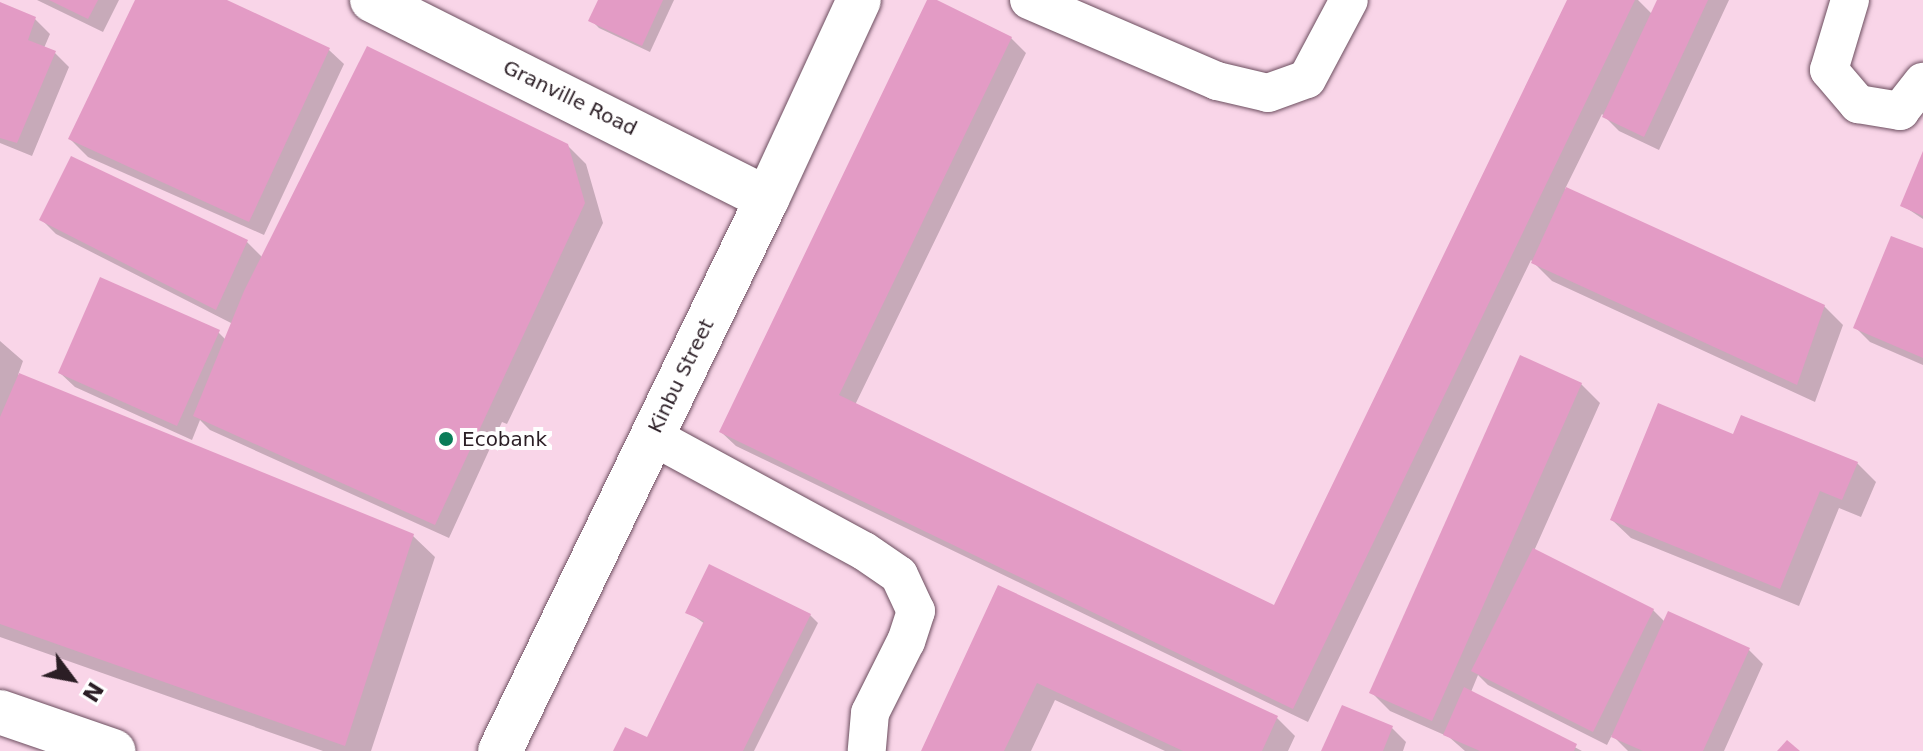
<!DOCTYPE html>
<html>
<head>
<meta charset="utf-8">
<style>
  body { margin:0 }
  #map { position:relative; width:1923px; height:751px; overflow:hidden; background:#f9d5e8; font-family:"DejaVu Sans",sans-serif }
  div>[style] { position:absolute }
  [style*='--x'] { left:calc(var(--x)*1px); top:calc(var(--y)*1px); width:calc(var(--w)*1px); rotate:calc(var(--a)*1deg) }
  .shadow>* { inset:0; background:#0003 }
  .building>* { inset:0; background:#e39bc5 }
  .roads { filter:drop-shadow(0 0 2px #6c4e5f) drop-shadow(0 0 2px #6c4e5f) }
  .lane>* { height:38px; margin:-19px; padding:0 19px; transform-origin:19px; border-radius:19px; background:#fff }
  .street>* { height:44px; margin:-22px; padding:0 22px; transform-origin:22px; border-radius:22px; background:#fff }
  .secondary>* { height:44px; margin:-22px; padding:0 22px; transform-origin:22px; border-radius:22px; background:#fff }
  .dots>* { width:22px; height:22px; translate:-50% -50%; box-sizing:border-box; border:4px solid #fff; border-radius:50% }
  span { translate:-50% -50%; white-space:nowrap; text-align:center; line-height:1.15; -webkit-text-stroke:8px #fff; paint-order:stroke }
  .street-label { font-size:20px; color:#2b1e25 }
  .poi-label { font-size:20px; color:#2b1e25 }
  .left { translate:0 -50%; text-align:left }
  .north { position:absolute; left:32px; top:639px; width:80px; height:80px; -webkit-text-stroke:6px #fff; paint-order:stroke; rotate:122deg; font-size:22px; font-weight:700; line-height:32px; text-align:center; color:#2b1e25 }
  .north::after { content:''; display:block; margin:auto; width:28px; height:36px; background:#2b1e25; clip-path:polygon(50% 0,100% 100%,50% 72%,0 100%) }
</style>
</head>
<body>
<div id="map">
  <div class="shadow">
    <div style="clip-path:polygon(37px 0,119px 0,103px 32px)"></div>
    <div style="clip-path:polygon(137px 0,223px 0,329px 50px,344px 64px,264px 235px,88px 157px,70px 139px)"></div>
    <div style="clip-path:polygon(600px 0,674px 0,650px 52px,599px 28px,591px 20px)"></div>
    <div style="clip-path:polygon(930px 0,1011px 38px,1026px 53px,855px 405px,1275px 608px,1569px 0,1638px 0,1652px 14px,1659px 0,1729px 0,1659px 150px,1619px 131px,1602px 114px,1565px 189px,1824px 306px,1843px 325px,1815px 402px,1552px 281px,1531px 260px,1308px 722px,736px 446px,721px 432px)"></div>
    <div style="clip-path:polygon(0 4px,35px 19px,50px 34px,44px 48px,55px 53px,69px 67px,32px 156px,0 143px)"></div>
    <div style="clip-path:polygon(567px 145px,586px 164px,603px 223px,507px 424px,502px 422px,449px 538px,210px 430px,200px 420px,192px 440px,75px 387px,60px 373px,218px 332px,226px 340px,233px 324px,56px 234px,41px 219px,247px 242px,263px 258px)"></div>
    <div style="clip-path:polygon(1923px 156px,1923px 219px,1902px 205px)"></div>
    <div style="clip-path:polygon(1923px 250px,1923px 365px,1870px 342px,1856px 328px)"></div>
    <div style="clip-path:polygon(0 341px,23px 361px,18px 375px,413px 536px,435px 557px,371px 751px,323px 751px,0 637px)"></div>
    <div style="clip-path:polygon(1581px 384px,1600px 403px,1534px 551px,1653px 610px,1665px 622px,1749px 650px,1763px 664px,1724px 751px,1628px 751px,1612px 735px,1607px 745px,1488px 685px,1478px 675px,1471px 692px,1582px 751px,1465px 751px,1449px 737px,1390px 711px,1372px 693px)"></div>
    <div style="clip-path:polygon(1734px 437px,1857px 463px,1876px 482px,1861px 517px,1839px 508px,1799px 606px,1631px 538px,1612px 520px)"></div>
    <div style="clip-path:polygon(999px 588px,1277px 718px,1295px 736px,1288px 751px,1165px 751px,1055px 700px,1031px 751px,923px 751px)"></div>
    <div style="clip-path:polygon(688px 612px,810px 615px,818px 623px,754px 751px,616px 751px,647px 740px,705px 624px)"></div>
    <div style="clip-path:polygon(1392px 728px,1406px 742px,1403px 751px,1324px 751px)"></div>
  </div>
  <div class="building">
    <div style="clip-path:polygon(49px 0,98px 0,88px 19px)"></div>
    <div style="clip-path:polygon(135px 0,227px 0,330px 48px,249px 222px,68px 139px)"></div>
    <div style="clip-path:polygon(598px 0,663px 0,642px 46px,588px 21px)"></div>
    <div style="clip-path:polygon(927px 0,937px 0,1012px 37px,839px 395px,1274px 605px,1567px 0,1635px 0,1293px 709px,719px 432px)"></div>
    <div style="clip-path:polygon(1657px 0,1708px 0,1644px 137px,1602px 117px)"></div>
    <div style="clip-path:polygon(0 2px,36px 17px,28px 40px,56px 51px,17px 143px,0 138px)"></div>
    <div style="clip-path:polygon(367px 46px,568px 144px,585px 203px,435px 525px,193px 416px,244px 291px)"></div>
    <div style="clip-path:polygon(1923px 151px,1923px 216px,1900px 206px)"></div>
    <div style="clip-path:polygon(71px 156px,248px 240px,216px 310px,39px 220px)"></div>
    <div style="clip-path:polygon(1566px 187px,1825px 305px,1797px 385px,1531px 263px)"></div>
    <div style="clip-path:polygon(1891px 236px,1923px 248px,1923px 358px,1853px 328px)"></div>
    <div style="clip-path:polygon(100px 277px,220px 330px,177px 426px,58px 373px)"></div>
    <div style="clip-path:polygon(1520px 355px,1582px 383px,1432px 721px,1369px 693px)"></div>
    <div style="clip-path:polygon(19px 373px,414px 534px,345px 746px,0 624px,0 417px)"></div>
    <div style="clip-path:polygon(1658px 403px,1733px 434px,1741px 415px,1858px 462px,1842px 500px,1820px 491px,1780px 589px,1610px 520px)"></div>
    <div style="clip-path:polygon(1533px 548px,1654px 609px,1593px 732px,1471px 671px)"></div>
    <div style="clip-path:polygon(709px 564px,811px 614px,743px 751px,613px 751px,625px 727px,647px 737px,704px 621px,685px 613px)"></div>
    <div style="clip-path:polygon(998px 585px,1278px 716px,1262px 751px,1183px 751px,1037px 683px,1004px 751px,921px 751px)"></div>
    <div style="clip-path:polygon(1668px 611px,1750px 648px,1703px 751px,1643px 751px,1611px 737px)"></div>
    <div style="clip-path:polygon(1464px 687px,1577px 744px,1574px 751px,1480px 751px,1443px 735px)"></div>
    <div style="clip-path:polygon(1342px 705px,1393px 726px,1383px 751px,1321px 751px)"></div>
    <div style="clip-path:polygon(1787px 740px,1800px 751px,1777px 751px)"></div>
  </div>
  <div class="roads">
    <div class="lane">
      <div style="--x:1029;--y:0;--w:205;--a:23.3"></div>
      <div style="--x:1217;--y:81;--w:52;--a:13.2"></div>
      <div style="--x:1268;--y:93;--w:41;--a:-19.7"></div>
      <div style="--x:1307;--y:79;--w:89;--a:-62"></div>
      <div style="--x:1850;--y:0;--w:73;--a:106.7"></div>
      <div style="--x:1829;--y:70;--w:45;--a:49.5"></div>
      <div style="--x:1858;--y:104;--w:43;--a:9.5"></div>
      <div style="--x:1900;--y:111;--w:37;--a:-52"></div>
      <div style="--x:652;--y:436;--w:241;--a:28.5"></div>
      <div style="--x:864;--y:551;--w:42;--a:34.4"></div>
      <div style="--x:899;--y:575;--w:40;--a:65"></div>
      <div style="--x:916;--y:611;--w:32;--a:108"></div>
      <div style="--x:906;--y:641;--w:80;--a:116.6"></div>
      <div style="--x:870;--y:713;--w:38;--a:95"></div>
    </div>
    <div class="street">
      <div style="--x:372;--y:0;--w:442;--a:26.7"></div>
      <div style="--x:0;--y:712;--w:120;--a:19"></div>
    </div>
    <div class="secondary">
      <div style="--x:500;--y:751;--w:613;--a:-64.19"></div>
      <div style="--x:767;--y:199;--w:219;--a:-65.2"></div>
    </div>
  </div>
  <div class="dots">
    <div style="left:446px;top:439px;background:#0a7c58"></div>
  </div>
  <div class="street-label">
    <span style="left:570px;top:98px;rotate:26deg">Granville Road</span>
    <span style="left:681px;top:376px;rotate:-64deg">Kinbu Street</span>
  </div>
  <div class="poi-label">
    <span class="left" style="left:462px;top:439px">Ecobank</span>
  </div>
  <div class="north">N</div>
</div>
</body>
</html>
